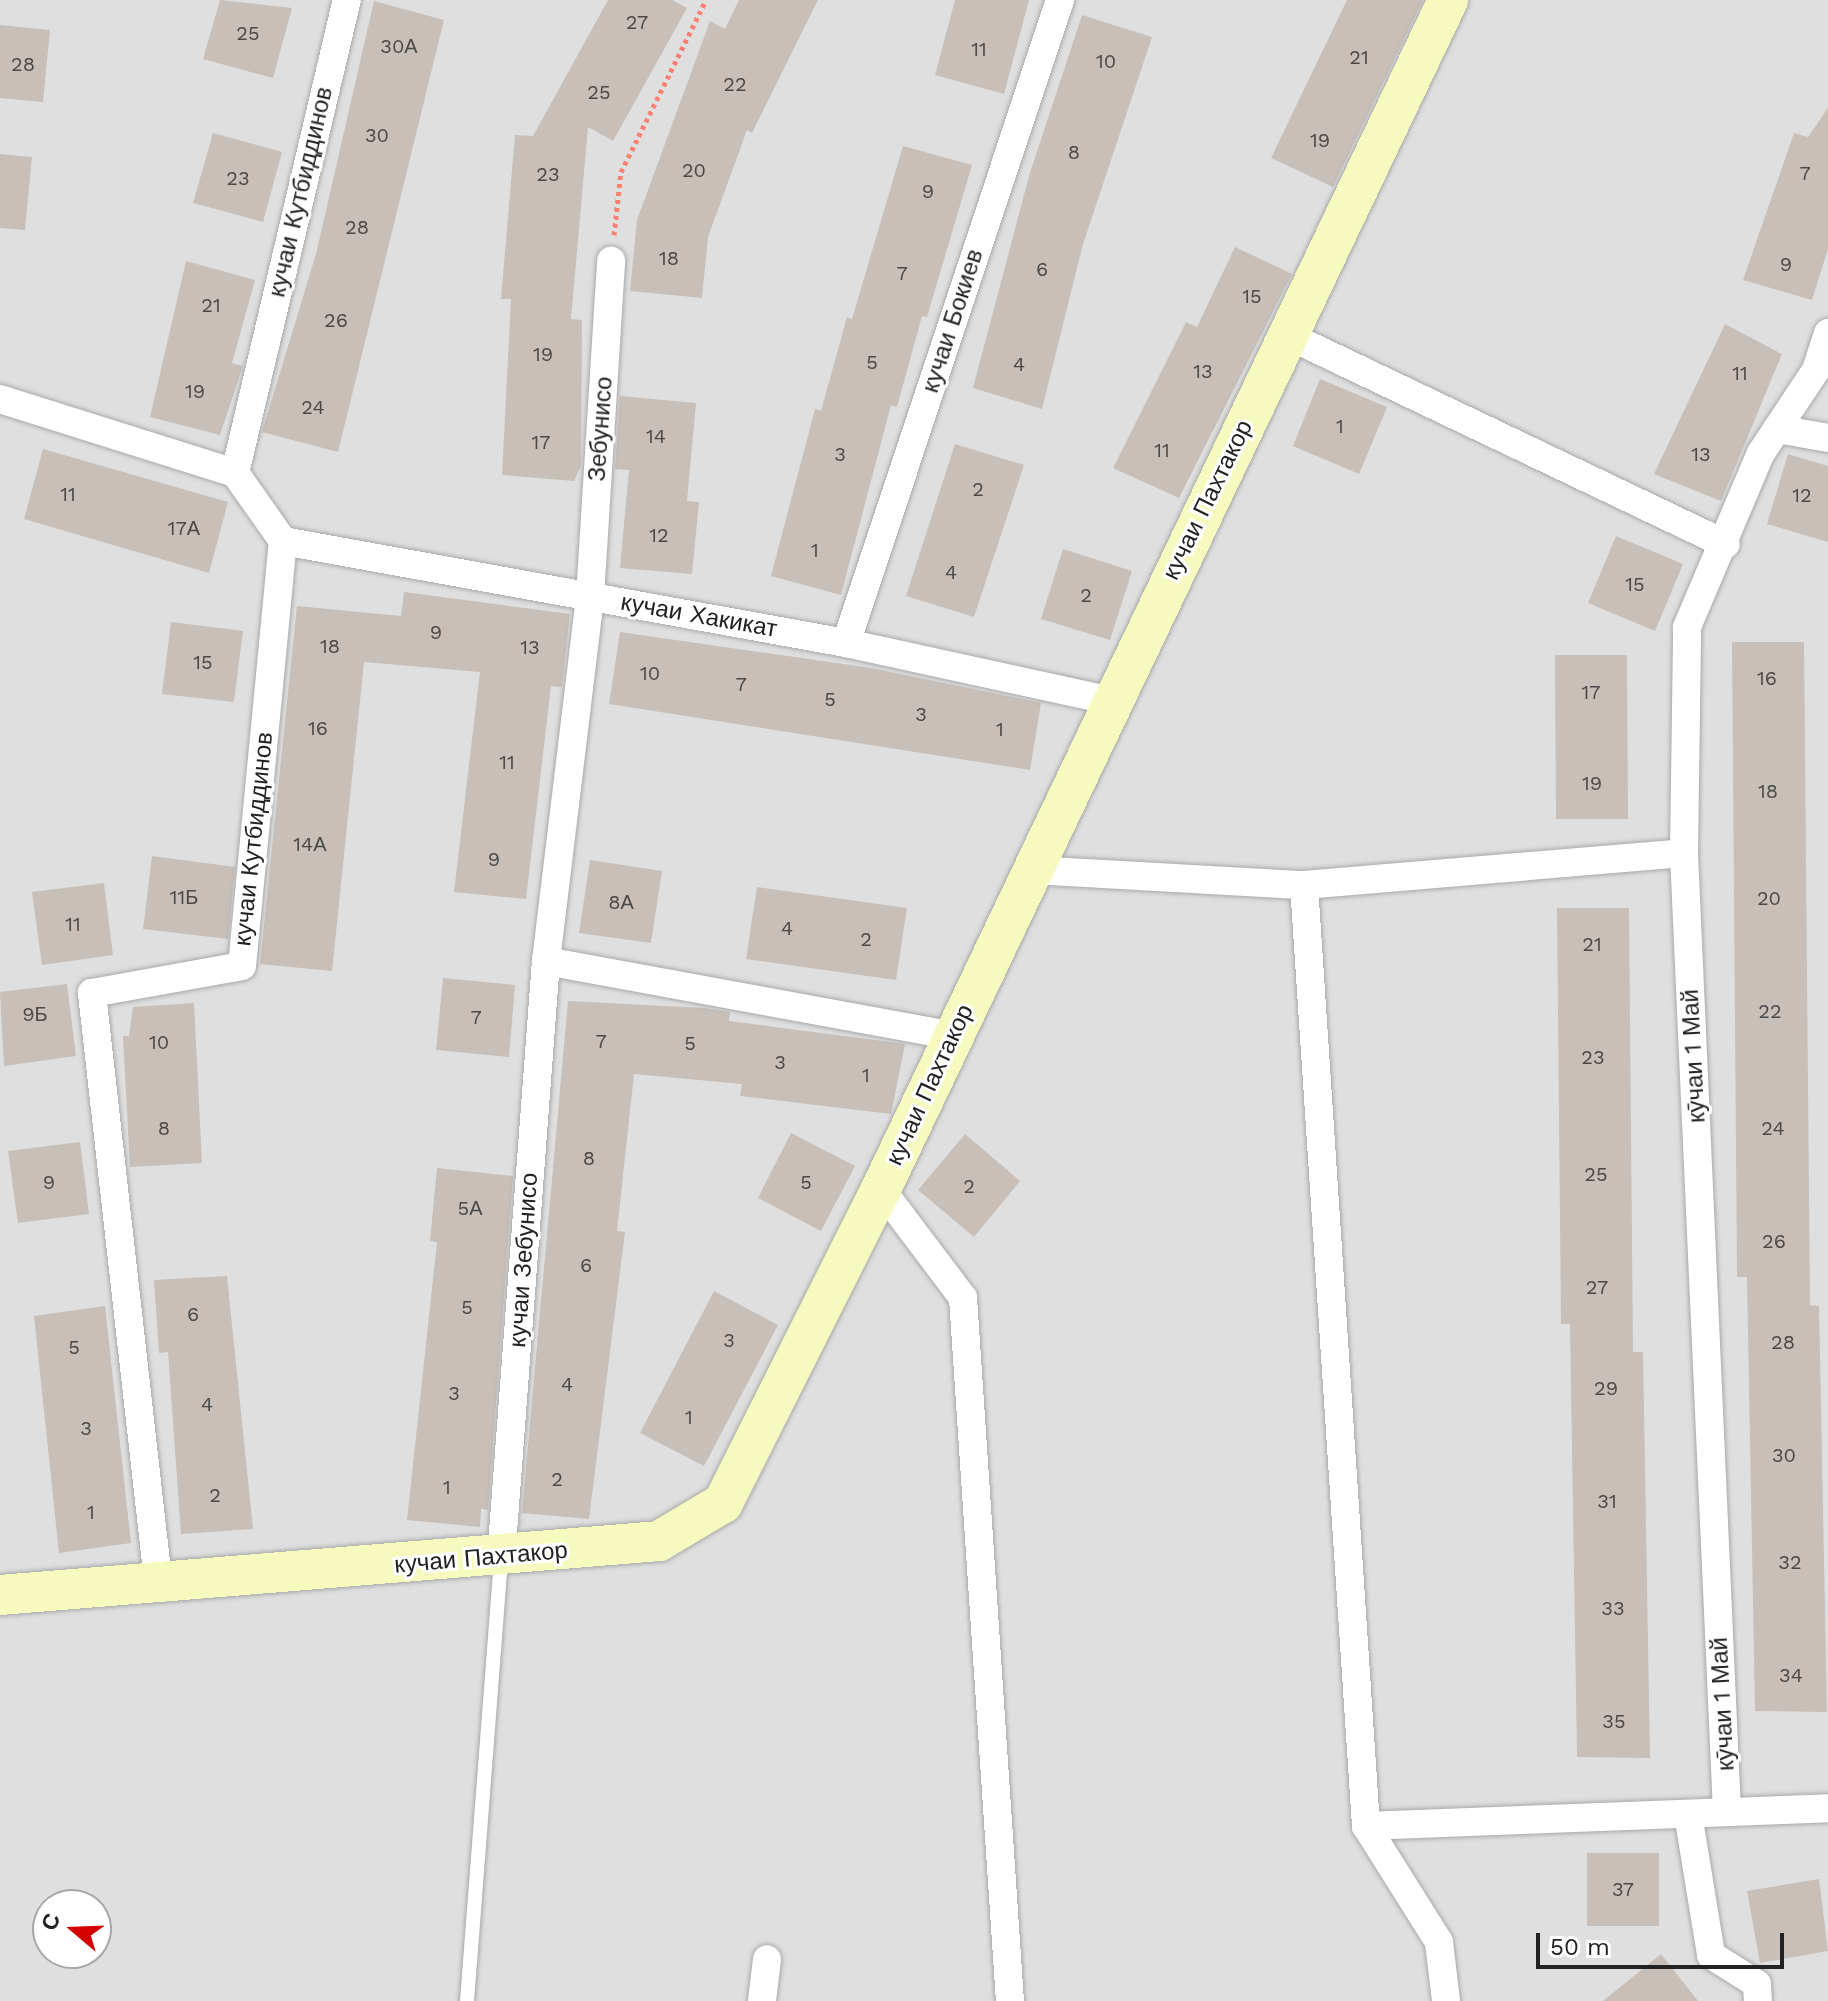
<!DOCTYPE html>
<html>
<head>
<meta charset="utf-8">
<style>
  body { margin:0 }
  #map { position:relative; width:1828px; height:2001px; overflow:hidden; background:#f2efe9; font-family:"Work Sans",sans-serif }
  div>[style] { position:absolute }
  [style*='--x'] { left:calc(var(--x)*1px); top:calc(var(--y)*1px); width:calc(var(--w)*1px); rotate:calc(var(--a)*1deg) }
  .residential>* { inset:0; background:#e0dfdf }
  .building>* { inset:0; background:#c7bfb8 }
  .path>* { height:5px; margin-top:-2.5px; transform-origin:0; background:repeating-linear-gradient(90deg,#fa8072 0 4px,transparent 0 8px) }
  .roads { filter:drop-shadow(0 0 2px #a9a9a9) drop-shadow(0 0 2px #a9a9a9) }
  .lane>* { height:14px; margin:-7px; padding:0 7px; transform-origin:7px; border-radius:7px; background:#fff }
  .street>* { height:28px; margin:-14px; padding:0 14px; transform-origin:14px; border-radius:14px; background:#fff }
  .secondary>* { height:40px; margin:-20px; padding:0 20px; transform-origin:20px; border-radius:20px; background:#f7fabf }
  span { translate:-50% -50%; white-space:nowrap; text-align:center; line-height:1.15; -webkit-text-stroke:6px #fff; paint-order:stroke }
  .number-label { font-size:20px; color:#4b4948 }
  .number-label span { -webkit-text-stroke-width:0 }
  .street-label { font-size:24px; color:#222 }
  .north { position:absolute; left:32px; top:1889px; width:80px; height:80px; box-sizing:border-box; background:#fff; border:2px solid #a7a7a7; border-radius:50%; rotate:289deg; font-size:22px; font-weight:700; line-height:32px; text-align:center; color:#222 }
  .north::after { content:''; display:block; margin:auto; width:28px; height:36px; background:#d40000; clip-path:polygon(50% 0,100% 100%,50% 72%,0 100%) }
  .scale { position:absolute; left:1536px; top:1933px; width:248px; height:36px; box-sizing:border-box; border:4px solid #222; border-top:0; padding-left:10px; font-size:24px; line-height:28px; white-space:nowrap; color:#222; -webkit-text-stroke:6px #fff; paint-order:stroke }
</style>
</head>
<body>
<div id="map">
  <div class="residential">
    <div style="clip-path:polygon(evenodd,0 0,1828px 0,1828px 2001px,0 2001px,0 0,48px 1905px,96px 1905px,96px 1953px,48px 1953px,48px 1905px)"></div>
  </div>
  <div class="building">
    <div style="clip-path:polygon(220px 0,292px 8px,273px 78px,203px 59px)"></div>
    <div style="clip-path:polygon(608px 0,672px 0,687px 8px,613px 141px,588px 127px,571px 319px,582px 320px,581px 466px,574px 481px,502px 475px,511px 299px,501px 299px,515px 135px,533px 136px)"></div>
    <div style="clip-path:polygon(739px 0,818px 0,752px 133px,747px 130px,708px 237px,702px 298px,630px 291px,637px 220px,710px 21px,725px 29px)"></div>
    <div style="clip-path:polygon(955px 0,1029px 0,1004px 94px,935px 75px)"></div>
    <div style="clip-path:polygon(1347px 0,1423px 0,1333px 187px,1271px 158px)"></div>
    <div style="clip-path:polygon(374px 1px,444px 20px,338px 452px,262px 432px,316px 254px)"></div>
    <div style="clip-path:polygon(1082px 15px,1152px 37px,1083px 244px,1042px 409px,973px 388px,1029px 176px)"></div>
    <div style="clip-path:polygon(0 25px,50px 30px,43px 102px,0 98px)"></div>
    <div style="clip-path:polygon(1828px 108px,1828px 249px,1812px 300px,1743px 280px,1794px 133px,1808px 137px)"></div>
    <div style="clip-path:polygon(213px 133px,282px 152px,263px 222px,193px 203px)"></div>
    <div style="clip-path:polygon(903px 146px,972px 165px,927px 317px,922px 316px,897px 407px,891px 405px,841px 595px,771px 576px,815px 409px,821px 411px,847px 317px,852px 319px)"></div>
    <div style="clip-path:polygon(0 154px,32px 157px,25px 230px,0 228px)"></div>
    <div style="clip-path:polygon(1235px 247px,1292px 274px,1179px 498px,1113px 468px,1186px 322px,1197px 327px)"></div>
    <div style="clip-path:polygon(186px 261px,255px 280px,232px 363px,243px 366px,220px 435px,150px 417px)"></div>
    <div style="clip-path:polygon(1725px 324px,1782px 354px,1721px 501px,1654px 474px)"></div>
    <div style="clip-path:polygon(1320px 379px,1387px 407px,1359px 474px,1293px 446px)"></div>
    <div style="clip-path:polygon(620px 396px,696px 403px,687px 501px,699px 502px,692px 574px,620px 568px,629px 470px,615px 469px)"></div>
    <div style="clip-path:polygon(955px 444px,1024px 465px,974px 617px,906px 596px)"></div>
    <div style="clip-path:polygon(43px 449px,228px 502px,209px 573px,24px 519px)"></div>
    <div style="clip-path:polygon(1788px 454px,1828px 466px,1828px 542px,1767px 524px)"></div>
    <div style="clip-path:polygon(1616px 536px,1683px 564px,1655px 631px,1588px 603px)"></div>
    <div style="clip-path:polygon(1063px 549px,1132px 571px,1110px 640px,1041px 619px)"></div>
    <div style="clip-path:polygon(404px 592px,570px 614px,562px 687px,551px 686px,526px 899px,454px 892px,480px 672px,364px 662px,332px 971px,260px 964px,297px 606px,401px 616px)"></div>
    <div style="clip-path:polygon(171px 622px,243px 631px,234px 702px,162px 694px)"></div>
    <div style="clip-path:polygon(620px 632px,871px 668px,1041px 703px,1030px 770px,609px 704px)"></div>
    <div style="clip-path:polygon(1732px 642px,1804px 642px,1810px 1305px,1819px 1306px,1827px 1712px,1755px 1711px,1747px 1277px,1737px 1277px)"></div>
    <div style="clip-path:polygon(1555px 655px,1627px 655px,1628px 819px,1556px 819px)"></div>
    <div style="clip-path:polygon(152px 856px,235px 867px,228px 939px,143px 929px)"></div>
    <div style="clip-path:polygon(590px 860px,662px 871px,651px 943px,579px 933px)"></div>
    <div style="clip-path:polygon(104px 883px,113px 955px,42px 965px,32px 892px)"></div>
    <div style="clip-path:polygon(757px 887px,907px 908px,896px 980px,746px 959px)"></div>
    <div style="clip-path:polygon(1557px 908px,1629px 908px,1633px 1352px,1643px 1352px,1650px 1758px,1577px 1757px,1570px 1324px,1561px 1324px)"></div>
    <div style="clip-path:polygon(443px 978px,515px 985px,509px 1057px,436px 1050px)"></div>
    <div style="clip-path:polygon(67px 984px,76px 1056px,4px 1066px,0 992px)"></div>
    <div style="clip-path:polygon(568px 1001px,705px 1008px,730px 1012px,729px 1021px,905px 1044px,891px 1114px,740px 1096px,742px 1084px,634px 1074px,617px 1231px,625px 1232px,589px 1519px,522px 1513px)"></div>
    <div style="clip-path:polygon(194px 1003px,202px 1163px,130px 1167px,123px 1036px,129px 1036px,133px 1007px)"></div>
    <div style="clip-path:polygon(791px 1133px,855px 1166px,821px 1231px,758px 1198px)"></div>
    <div style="clip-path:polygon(965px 1134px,1020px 1181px,974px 1237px,918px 1190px)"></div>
    <div style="clip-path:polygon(80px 1142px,89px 1214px,18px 1223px,8px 1151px)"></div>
    <div style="clip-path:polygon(437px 1168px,513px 1176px,488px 1510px,481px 1509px,480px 1527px,407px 1520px,437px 1242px,430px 1241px)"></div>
    <div style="clip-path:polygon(227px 1276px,253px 1529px,181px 1534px,168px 1352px,159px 1353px,154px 1280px)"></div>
    <div style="clip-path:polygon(714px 1291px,778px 1325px,704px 1466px,640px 1433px)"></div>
    <div style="clip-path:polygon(105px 1306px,131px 1543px,59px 1553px,34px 1316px)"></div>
    <div style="clip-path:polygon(1587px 1853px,1659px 1853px,1659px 1926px,1587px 1926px)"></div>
    <div style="clip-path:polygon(1819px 1879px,1828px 1951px,1760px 1963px,1747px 1891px)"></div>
    <div style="clip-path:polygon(1661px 1954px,1698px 2001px,1603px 2001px)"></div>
  </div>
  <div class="path">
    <div style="--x:614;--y:235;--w:63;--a:-83.7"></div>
    <div style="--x:621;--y:172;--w:192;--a:-63.7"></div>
  </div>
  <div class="roads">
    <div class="lane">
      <div style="--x:467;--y:2001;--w:443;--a:-85.6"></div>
    </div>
    <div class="street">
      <div style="--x:1287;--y:335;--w:486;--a:25.5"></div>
      <div style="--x:0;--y:399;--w:246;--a:17.5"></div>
      <div style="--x:1777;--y:429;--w:52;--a:10"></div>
      <div style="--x:283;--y:541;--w:572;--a:10.27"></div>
      <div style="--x:846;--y:643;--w:272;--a:12.3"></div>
      <div style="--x:846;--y:643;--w:678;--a:-71.59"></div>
      <div style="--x:1032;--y:870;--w:272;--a:3.2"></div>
      <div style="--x:1304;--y:885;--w:381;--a:-4.8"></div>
      <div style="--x:1304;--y:885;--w:943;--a:86.23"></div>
      <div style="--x:1366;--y:1826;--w:137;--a:57.8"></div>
      <div style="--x:1439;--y:1942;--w:59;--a:83.2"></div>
      <div style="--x:546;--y:961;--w:414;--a:10.4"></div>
      <div style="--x:881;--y:1189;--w:136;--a:53"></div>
      <div style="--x:963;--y:1298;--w:705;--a:86.18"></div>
      <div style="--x:501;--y:1559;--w:600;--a:-85.7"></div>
      <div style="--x:546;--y:961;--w:367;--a:-83.1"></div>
      <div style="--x:590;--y:597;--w:337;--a:-86.4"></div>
      <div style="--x:158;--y:1580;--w:591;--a:-96.42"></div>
      <div style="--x:92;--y:993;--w:152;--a:-10.2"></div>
      <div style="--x:242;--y:966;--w:427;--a:-84.5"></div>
      <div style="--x:283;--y:541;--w:83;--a:-125.2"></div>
      <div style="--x:235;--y:473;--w:486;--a:-76.7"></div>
      <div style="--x:1727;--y:1812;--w:960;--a:-92.57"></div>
      <div style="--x:1684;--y:853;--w:226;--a:-89.2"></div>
      <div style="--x:1687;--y:627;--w:189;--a:-67"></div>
      <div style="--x:1761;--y:453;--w:100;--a:-56.5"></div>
      <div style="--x:1816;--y:370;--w:39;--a:-72"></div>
      <div style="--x:1688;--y:1814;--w:143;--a:80.7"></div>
      <div style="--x:1711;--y:1955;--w:54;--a:32.2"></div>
      <div style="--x:1757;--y:1984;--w:17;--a:87"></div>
      <div style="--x:1366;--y:1826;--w:462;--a:-2.2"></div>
      <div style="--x:762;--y:2001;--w:42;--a:-83.2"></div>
    </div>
    <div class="secondary">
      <div style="--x:0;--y:1595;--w:661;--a:-4.68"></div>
      <div style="--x:659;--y:1541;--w:74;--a:-30.7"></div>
      <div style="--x:723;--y:1503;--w:352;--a:-63.3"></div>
      <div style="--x:881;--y:1189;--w:1317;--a:-64.5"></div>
    </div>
  </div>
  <div class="number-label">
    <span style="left:637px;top:22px">27</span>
    <span style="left:248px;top:33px">25</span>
    <span style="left:399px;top:46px">30А</span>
    <span style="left:979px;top:49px">11</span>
    <span style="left:1359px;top:57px">21</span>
    <span style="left:1106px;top:61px">10</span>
    <span style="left:23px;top:64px">28</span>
    <span style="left:735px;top:84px">22</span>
    <span style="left:599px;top:92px">25</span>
    <span style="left:377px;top:135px">30</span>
    <span style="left:1320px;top:140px">19</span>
    <span style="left:1074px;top:152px">8</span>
    <span style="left:694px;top:170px">20</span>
    <span style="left:1805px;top:173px">7</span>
    <span style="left:548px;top:174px">23</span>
    <span style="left:238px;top:178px">23</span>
    <span style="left:928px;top:191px">9</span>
    <span style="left:357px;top:227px">28</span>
    <span style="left:669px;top:258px">18</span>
    <span style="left:1786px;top:264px">9</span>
    <span style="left:1042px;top:269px">6</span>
    <span style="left:902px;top:273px">7</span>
    <span style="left:1252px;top:296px">15</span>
    <span style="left:211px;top:305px">21</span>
    <span style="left:336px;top:320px">26</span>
    <span style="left:543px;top:354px">19</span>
    <span style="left:872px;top:362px">5</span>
    <span style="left:1019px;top:364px">4</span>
    <span style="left:1203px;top:371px">13</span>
    <span style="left:1740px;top:373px">11</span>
    <span style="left:195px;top:391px">19</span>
    <span style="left:313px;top:407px">24</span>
    <span style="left:1340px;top:426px">1</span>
    <span style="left:656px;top:436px">14</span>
    <span style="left:541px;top:442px">17</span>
    <span style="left:1162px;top:450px">11</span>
    <span style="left:840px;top:454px">3</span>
    <span style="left:1701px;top:454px">13</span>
    <span style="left:978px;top:489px">2</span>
    <span style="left:68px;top:494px">11</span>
    <span style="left:1802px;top:495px">12</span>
    <span style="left:184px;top:528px">17А</span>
    <span style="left:659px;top:535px">12</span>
    <span style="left:815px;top:550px">1</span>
    <span style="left:951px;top:572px">4</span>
    <span style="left:1635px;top:584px">15</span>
    <span style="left:1086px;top:595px">2</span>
    <span style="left:436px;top:632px">9</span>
    <span style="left:330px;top:646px">18</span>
    <span style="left:530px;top:647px">13</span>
    <span style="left:203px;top:662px">15</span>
    <span style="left:650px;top:673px">10</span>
    <span style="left:1767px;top:678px">16</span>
    <span style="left:741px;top:684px">7</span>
    <span style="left:1591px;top:692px">17</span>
    <span style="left:830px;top:699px">5</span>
    <span style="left:921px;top:714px">3</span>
    <span style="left:318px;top:728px">16</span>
    <span style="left:1000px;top:729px">1</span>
    <span style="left:507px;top:762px">11</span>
    <span style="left:1592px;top:783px">19</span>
    <span style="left:1768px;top:791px">18</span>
    <span style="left:310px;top:844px">14А</span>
    <span style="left:494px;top:859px">9</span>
    <span style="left:184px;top:897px">11Б</span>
    <span style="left:1769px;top:898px">20</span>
    <span style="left:621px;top:902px">8А</span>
    <span style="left:73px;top:924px">11</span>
    <span style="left:787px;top:928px">4</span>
    <span style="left:866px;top:939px">2</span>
    <span style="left:1592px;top:944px">21</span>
    <span style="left:1770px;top:1011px">22</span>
    <span style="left:35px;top:1014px">9Б</span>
    <span style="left:476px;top:1017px">7</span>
    <span style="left:601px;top:1041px">7</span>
    <span style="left:159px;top:1042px">10</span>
    <span style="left:690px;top:1043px">5</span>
    <span style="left:1593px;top:1057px">23</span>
    <span style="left:780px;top:1062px">3</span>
    <span style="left:866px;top:1075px">1</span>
    <span style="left:164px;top:1128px">8</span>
    <span style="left:1773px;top:1128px">24</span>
    <span style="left:589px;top:1158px">8</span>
    <span style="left:1596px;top:1174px">25</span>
    <span style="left:49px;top:1182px">9</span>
    <span style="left:806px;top:1182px">5</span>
    <span style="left:969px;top:1186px">2</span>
    <span style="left:470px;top:1208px">5А</span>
    <span style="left:1774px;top:1241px">26</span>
    <span style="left:586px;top:1265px">6</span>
    <span style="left:1597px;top:1287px">27</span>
    <span style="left:467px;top:1307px">5</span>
    <span style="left:193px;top:1314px">6</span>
    <span style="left:729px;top:1340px">3</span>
    <span style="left:1783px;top:1342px">28</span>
    <span style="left:74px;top:1347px">5</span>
    <span style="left:567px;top:1384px">4</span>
    <span style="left:1606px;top:1388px">29</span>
    <span style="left:454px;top:1393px">3</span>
    <span style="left:207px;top:1404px">4</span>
    <span style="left:689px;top:1417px">1</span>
    <span style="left:86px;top:1428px">3</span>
    <span style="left:1784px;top:1455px">30</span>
    <span style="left:557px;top:1479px">2</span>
    <span style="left:447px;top:1487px">1</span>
    <span style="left:215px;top:1495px">2</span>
    <span style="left:1607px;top:1501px">31</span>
    <span style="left:91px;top:1512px">1</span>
    <span style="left:1790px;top:1562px">32</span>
    <span style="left:1613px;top:1608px">33</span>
    <span style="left:1791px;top:1675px">34</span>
    <span style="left:1614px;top:1721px">35</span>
    <span style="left:1623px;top:1889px">37</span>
  </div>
  <div class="street-label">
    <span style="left:301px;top:192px;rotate:-77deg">кучаи Кутбиддинов</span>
    <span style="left:953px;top:321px;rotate:-72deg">кучаи Бокиев</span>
    <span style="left:601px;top:429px;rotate:-86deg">Зебунисо</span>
    <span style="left:1208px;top:500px;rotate:-64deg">кучаи Пахтакор</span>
    <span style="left:699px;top:616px;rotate:10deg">кучаи Хакикат</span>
    <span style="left:254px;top:839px;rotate:-84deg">кучаи Кутбиддинов</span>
    <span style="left:1694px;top:1056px;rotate:-93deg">кӯчаи 1 Май</span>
    <span style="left:930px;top:1085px;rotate:-65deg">кучаи Пахтакор</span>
    <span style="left:524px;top:1260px;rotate:-86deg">кучаи Зебунисо</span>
    <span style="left:481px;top:1558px;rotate:-5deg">кучаи Пахтакор</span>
    <span style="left:1723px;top:1704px;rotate:-93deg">кӯчаи 1 Май</span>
  </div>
  <div class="north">С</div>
  <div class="scale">50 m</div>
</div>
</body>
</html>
